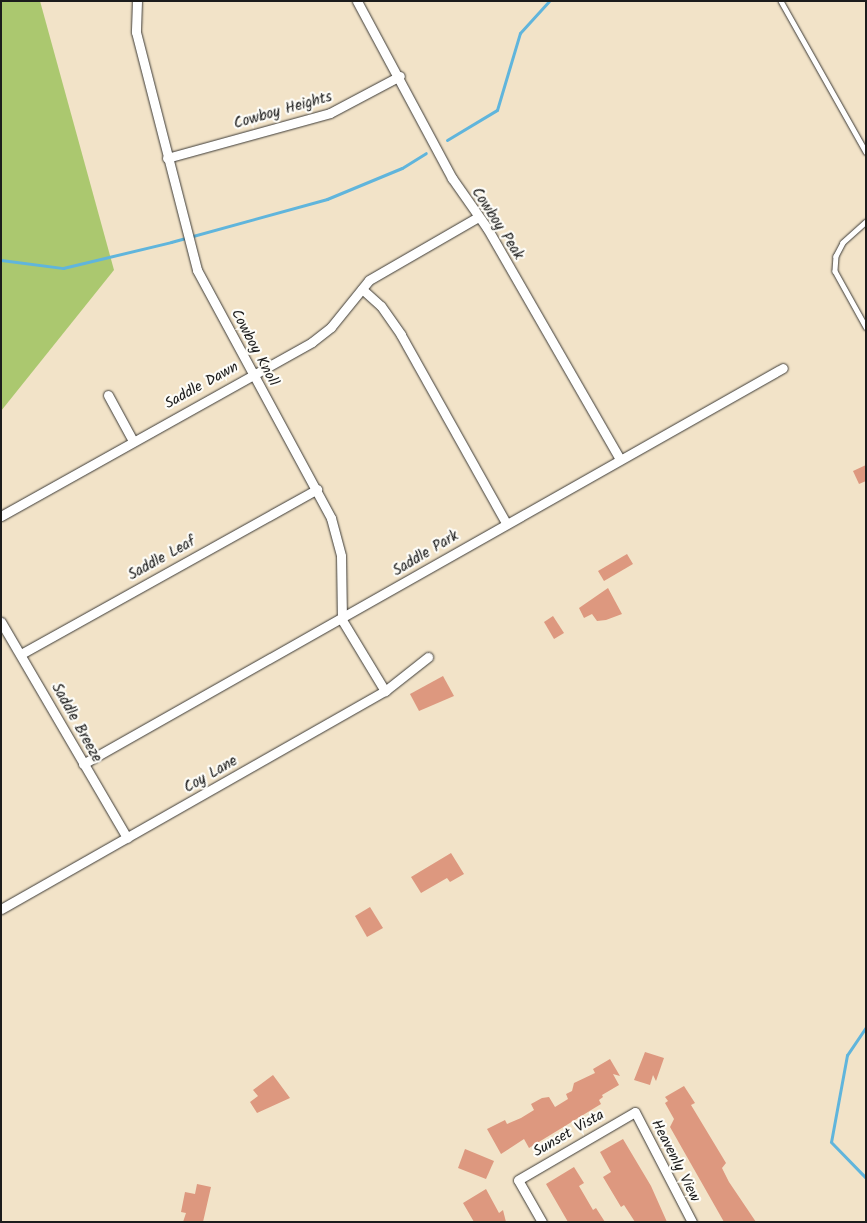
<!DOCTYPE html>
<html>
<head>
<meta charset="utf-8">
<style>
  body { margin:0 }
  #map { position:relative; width:867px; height:1223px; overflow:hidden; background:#f2e3c8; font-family:Kalam,sans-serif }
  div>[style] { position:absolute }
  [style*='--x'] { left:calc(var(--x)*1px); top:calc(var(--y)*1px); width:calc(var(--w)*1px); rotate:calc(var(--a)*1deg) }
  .green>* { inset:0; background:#abc86f }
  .stream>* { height:3px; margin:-1.5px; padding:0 1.5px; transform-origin:1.5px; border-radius:1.5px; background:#60b5dc }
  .building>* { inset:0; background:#dd987f }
  .roads { filter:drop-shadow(0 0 1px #3c3a36) drop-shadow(0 0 1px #3c3a36) }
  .lane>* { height:4.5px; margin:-2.25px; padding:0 2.25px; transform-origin:2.25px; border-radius:2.25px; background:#fff }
  .street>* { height:9px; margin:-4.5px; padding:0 4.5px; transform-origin:4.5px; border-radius:4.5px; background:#fff }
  span { translate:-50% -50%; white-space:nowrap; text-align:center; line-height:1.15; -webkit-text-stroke:4.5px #fdfcf7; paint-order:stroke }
  .street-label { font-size:15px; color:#1c1c1c }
  .frame { position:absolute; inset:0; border:2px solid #1c1c1c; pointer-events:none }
</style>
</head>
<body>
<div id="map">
  <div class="green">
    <div style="clip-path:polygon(1px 1px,40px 1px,114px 270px,1px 411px)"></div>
  </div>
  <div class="stream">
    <div style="--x:447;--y:140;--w:58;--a:-31"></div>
    <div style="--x:497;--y:110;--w:80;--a:-73.4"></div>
    <div style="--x:520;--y:33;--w:43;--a:-47.8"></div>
    <div style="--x:1;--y:260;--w:63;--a:7.4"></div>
    <div style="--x:63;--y:268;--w:111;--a:-13.5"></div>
    <div style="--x:171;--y:242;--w:162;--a:-15.4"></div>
    <div style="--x:327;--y:199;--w:81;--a:-22.5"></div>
    <div style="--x:402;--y:168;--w:28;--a:-32"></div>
    <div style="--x:866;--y:1027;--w:34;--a:124"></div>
    <div style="--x:847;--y:1055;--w:88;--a:100.4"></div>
    <div style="--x:831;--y:1142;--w:50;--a:45.8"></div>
  </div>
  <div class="building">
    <div style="clip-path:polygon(866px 465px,866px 481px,859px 484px,853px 471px)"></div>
    <div style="clip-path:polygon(627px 554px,633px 564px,604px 581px,598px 571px)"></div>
    <div style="clip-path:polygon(608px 588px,622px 614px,606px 620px,597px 621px,592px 614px,584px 618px,579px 608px)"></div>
    <div style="clip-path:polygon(553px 616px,564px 633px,554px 639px,544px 622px)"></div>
    <div style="clip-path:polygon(443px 676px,454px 696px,419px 711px,410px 694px)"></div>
    <div style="clip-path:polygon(451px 853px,464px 874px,450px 882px,447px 878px,421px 893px,411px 877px)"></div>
    <div style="clip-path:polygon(370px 907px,383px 928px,367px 937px,355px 916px)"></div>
    <div style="clip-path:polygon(645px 1052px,664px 1058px,656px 1081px,653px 1075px,650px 1085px,634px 1080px)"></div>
    <div style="clip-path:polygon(610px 1059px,620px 1076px,613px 1074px,619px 1085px,602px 1095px,603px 1097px,599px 1100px,601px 1104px,529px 1148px,524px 1139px,501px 1154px,487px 1129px,505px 1120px,507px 1124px,521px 1118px,534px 1110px,531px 1104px,542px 1098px,549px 1097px,555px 1107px,568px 1099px,566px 1094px,572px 1091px,574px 1083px,595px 1073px,593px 1069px)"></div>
    <div style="clip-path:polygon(273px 1075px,290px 1098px,257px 1113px,250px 1102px,258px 1096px,253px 1090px)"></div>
    <div style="clip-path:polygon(684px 1086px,695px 1103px,691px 1105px,726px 1163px,722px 1168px,729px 1182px,756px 1222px,724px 1222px,670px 1127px,674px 1119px,665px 1103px,668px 1101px,665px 1097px)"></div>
    <div style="clip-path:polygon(623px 1139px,651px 1186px,667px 1222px,635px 1222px,624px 1205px,621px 1207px,603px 1177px,611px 1172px,600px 1152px)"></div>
    <div style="clip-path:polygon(465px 1149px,494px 1161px,486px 1179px,458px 1168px)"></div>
    <div style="clip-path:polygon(574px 1167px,584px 1183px,579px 1186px,593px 1210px,596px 1208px,605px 1222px,568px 1222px,546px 1184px)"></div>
    <div style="clip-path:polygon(197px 1184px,211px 1187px,203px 1222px,183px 1222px,186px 1213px,181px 1212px,185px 1192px,195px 1194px)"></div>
    <div style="clip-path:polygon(486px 1189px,499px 1213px,503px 1210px,506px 1222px,474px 1222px,463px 1203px)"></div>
  </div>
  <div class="roads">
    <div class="lane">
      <div style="--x:781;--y:1;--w:173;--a:60.6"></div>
      <div style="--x:866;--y:222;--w:31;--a:138"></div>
      <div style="--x:843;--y:243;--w:15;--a:118"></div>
      <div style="--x:836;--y:256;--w:15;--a:94"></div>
      <div style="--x:835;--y:271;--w:64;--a:61"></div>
    </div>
    <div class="street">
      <div style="--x:137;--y:1;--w:31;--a:92"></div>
      <div style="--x:136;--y:32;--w:246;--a:75.6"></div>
      <div style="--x:197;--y:270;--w:282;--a:61.6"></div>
      <div style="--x:331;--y:518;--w:39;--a:75"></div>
      <div style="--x:341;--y:556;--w:64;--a:89.1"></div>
      <div style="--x:342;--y:620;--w:83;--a:58.8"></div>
      <div style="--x:357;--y:1;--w:201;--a:61.8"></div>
      <div style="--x:452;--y:178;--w:61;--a:55"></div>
      <div style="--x:487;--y:228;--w:267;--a:60.1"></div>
      <div style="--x:167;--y:158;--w:169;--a:-15.4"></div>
      <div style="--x:330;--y:113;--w:79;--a:-27.9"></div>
      <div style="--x:362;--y:289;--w:25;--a:42"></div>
      <div style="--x:381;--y:306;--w:35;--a:55"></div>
      <div style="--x:401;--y:335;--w:215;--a:60.8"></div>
      <div style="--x:108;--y:395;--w:52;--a:61.5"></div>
      <div style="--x:1;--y:516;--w:356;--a:-29.2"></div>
      <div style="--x:312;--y:342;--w:24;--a:-38"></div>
      <div style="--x:331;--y:327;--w:60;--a:-51"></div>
      <div style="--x:369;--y:280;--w:126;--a:-30"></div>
      <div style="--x:1;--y:622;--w:250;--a:59.7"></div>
      <div style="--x:21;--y:654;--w:339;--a:-29.1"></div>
      <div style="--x:83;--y:764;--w:804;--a:-29.5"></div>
      <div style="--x:1;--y:909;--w:442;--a:-29.6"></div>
      <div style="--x:385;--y:691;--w:55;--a:-38.3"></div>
      <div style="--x:542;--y:1222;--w:48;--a:-119.7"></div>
      <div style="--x:518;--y:1180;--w:135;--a:-30.2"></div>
      <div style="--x:635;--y:1112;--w:124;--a:62.6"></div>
    </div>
  </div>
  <div class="street-label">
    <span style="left:283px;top:111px;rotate:-16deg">Cowboy Heights</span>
    <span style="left:497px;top:224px;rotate:57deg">Cowboy Peak</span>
    <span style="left:254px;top:348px;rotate:62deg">Cowboy Knoll</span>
    <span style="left:202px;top:386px;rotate:-29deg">Saddle Dawn</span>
    <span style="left:426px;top:554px;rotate:-31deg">Saddle Park</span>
    <span style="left:162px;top:559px;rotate:-29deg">Saddle Leaf</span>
    <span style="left:76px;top:723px;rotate:61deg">Saddle Breeze</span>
    <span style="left:211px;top:775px;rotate:-30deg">Coy Lane</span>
    <span style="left:569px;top:1134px;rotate:-30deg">Sunset Vista</span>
    <span style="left:675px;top:1161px;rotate:63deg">Heavenly View</span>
  </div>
  <div class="frame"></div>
</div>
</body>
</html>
